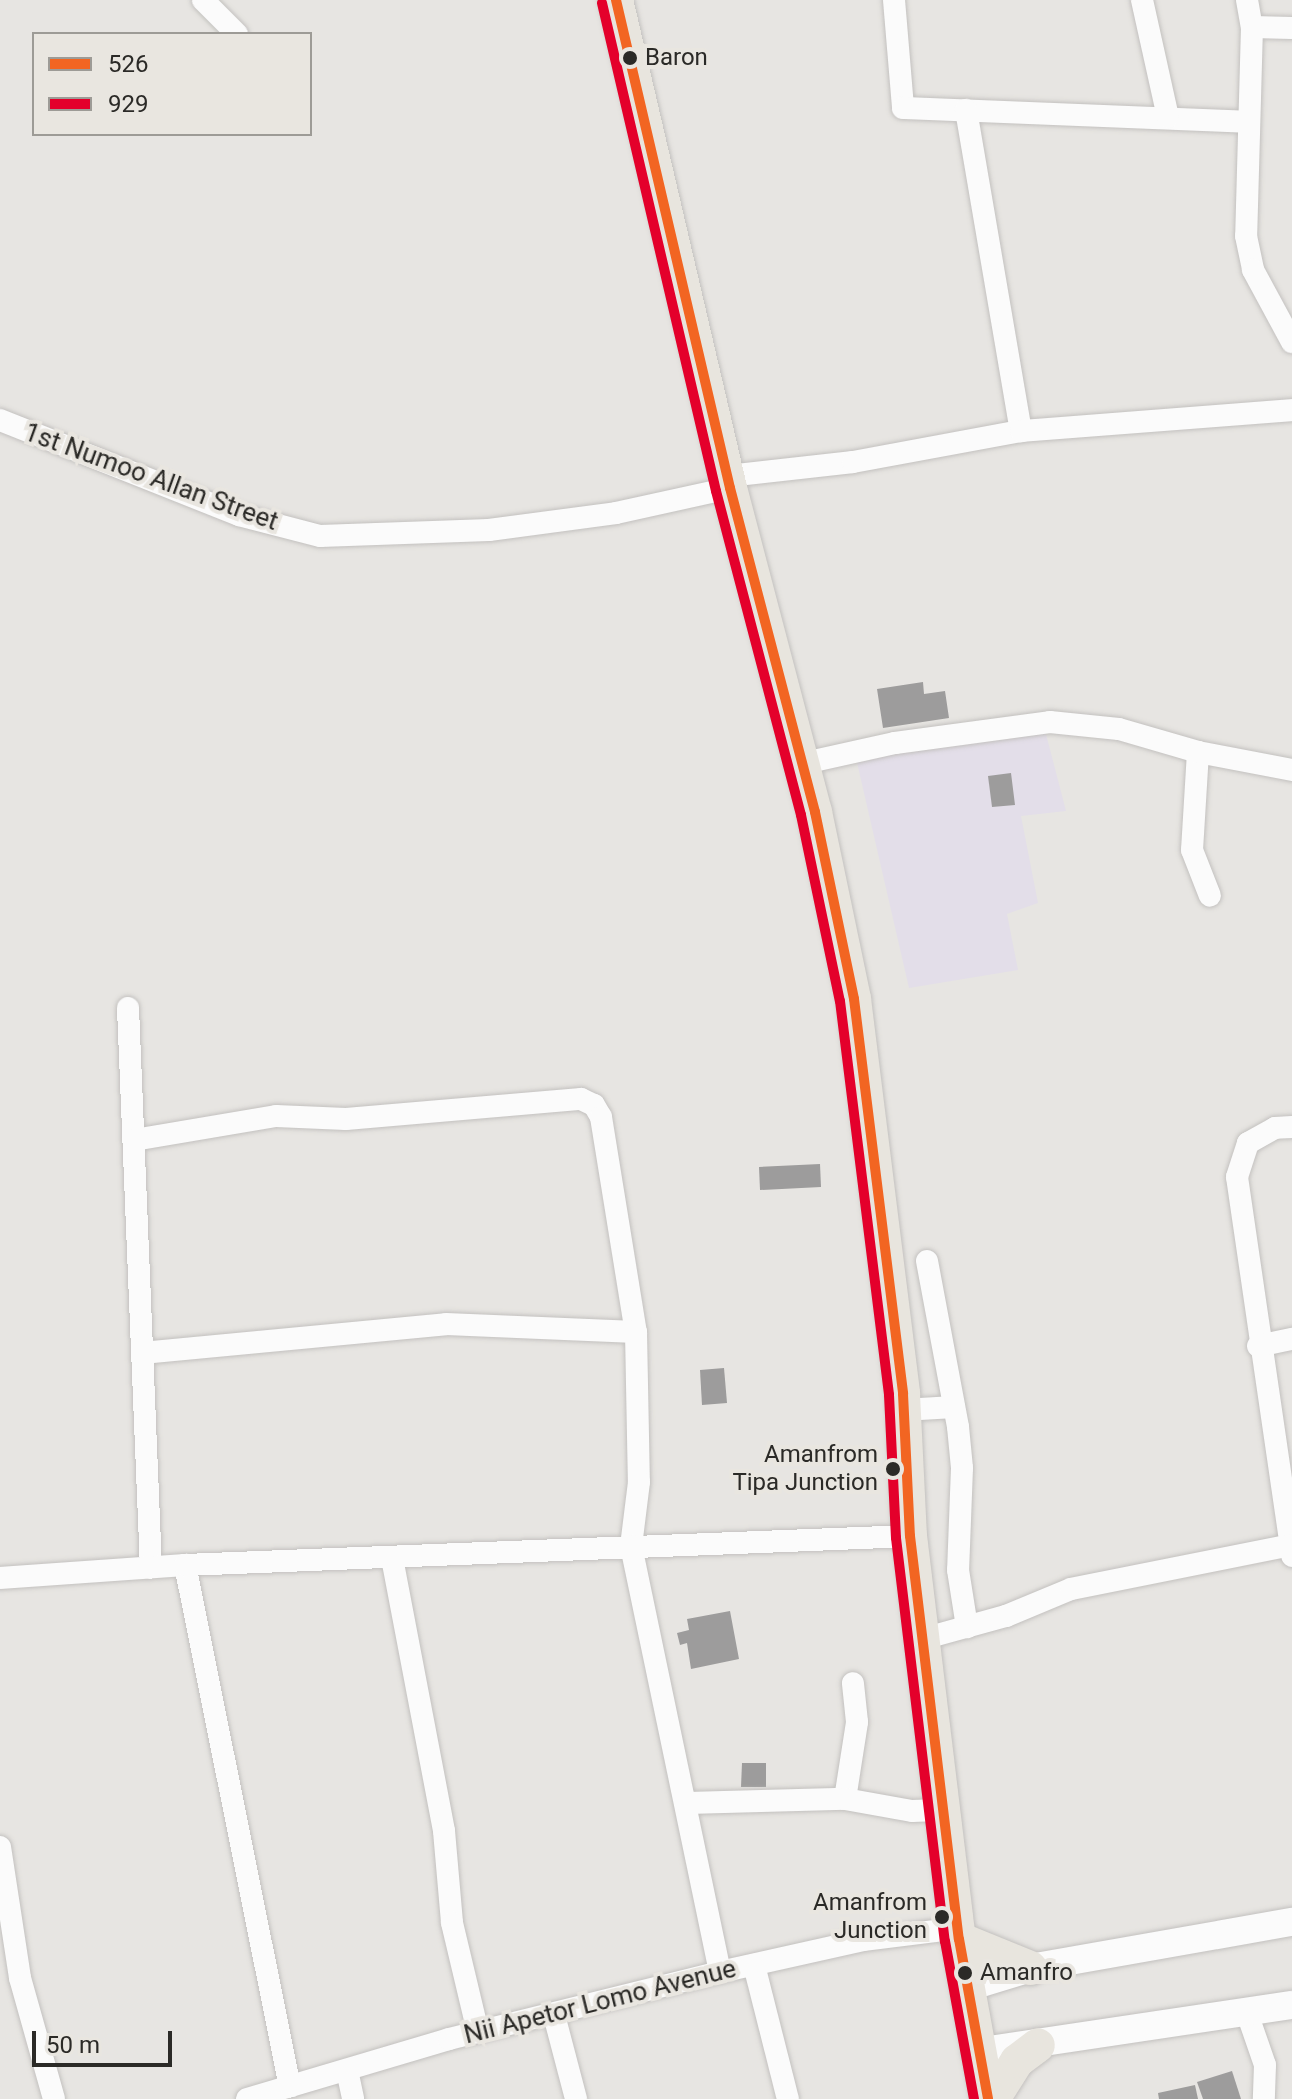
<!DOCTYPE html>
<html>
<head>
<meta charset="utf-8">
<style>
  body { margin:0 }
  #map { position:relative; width:1292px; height:2099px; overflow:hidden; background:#e7e5e2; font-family:Roboto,sans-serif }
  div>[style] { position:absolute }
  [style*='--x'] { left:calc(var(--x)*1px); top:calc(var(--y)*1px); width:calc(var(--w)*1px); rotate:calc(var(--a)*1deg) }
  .commercial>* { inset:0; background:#e3dee9 }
  .building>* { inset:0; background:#9d9c9c }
  .roads { filter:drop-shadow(0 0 2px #c3c1bf) drop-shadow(0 0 2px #c3c1bf) }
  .minor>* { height:22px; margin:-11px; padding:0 11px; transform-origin:11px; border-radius:11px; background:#fbfbfb }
  .tertiary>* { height:28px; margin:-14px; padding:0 14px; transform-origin:14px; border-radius:14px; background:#fbfbfb }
  .primary>* { height:34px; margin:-17px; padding:0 17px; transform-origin:17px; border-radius:17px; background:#e8e5de }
  .bus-1>* { height:10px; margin:-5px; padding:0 5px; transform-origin:5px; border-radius:5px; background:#f26522 }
  .bus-2>* { height:10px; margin:-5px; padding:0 5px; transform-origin:5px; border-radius:5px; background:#e4002b }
  .dots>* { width:22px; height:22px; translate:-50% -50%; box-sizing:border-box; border:4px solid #e9e6e0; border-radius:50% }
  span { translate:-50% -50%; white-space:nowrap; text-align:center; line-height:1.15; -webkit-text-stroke:8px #e9e6e0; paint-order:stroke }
  .bus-label { font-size:24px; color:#2b2a27 }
  .left { translate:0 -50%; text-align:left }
  .right { translate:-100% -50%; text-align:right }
  .street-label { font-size:26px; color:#2b2a27 }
  .legend { position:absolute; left:32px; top:32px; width:280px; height:104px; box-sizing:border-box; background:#e9e6e0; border:2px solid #9d9b96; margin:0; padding:10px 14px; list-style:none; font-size:24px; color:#2b2a27 }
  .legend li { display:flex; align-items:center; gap:16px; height:40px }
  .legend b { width:40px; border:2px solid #9d9b96 }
  .scale { position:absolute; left:32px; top:2031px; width:140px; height:36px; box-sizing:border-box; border:4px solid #2b2a27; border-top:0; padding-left:10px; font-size:24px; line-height:28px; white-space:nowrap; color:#2b2a27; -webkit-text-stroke:6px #e9e6e0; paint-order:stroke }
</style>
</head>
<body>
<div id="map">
  <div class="commercial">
    <div style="clip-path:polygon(1046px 734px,1066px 811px,1021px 816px,1038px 903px,1007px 914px,1018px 970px,909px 988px,855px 754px,935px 739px)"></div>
  </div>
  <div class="building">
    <div style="clip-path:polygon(923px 682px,924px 694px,945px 691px,949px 718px,883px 728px,877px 689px)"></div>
    <div style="clip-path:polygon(1011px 773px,1015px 805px,992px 807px,988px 776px)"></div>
    <div style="clip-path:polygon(820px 1164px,821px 1187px,760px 1190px,759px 1167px)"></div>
    <div style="clip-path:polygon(724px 1368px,727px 1403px,702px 1405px,700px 1370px)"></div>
    <div style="clip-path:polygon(730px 1611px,739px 1659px,691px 1669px,687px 1643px,680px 1645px,677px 1633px,689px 1630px,687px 1619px)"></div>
    <div style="clip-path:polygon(742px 1763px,766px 1763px,766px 1787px,741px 1787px)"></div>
    <div style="clip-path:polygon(1232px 2071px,1241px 2099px,1203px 2099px,1197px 2082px)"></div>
    <div style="clip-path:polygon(1195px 2085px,1198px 2099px,1159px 2099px,1158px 2093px)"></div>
  </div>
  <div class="roads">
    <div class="minor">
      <div style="--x:203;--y:0;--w:48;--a:45"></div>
      <div style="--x:894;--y:0;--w:108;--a:85.2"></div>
      <div style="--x:903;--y:108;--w:345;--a:2.3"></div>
      <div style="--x:1142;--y:0;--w:120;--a:77.5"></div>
      <div style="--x:1247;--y:0;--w:27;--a:80"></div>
      <div style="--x:1252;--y:27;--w:209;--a:91.6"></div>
      <div style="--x:1246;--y:236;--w:35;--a:78"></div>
      <div style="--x:1253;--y:270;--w:82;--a:61.6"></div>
      <div style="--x:1252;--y:27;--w:40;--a:1.4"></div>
      <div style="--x:966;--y:110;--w:326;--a:80.3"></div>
      <div style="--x:0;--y:420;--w:257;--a:21.7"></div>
      <div style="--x:239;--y:515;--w:84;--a:14.5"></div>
      <div style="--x:320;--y:536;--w:169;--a:-2"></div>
      <div style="--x:489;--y:530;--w:128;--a:-7.6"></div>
      <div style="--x:616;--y:513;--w:117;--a:-12.4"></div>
      <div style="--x:728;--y:476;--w:126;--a:-6.4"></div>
      <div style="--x:853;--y:462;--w:171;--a:-10.5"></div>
      <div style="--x:1021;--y:431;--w:272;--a:-4.4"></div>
      <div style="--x:1198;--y:752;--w:98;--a:93.5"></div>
      <div style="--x:1192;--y:850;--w:49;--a:68.6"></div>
      <div style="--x:800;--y:764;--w:97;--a:-12.5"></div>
      <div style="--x:895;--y:743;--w:156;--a:-7.7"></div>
      <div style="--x:1050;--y:722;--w:69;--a:5.8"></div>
      <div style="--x:1119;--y:729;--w:82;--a:16.2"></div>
      <div style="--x:1198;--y:752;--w:96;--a:10.8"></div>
      <div style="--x:128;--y:1008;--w:560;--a:87.65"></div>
      <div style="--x:1292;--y:1127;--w:17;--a:177"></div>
      <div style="--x:1275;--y:1128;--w:31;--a:151"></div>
      <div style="--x:1248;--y:1143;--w:36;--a:108"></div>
      <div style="--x:1237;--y:1177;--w:383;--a:81.7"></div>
      <div style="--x:134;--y:1140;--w:144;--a:-9.6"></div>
      <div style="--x:276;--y:1116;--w:70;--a:2.5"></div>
      <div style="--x:346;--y:1119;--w:236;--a:-4.9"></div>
      <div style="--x:581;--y:1099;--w:14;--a:25"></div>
      <div style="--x:594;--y:1105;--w:14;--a:60"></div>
      <div style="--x:601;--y:1117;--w:218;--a:80.8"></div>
      <div style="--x:927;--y:1261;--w:169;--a:79.4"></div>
      <div style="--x:958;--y:1427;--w:41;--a:84.4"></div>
      <div style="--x:962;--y:1468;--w:102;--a:92.2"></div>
      <div style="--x:958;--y:1570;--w:58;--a:81"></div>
      <div style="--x:1258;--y:1346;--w:35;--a:-12"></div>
      <div style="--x:142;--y:1353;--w:305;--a:-5.4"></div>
      <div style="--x:446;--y:1324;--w:190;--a:2.4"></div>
      <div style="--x:636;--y:1332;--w:150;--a:88.9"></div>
      <div style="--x:639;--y:1482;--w:64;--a:97.1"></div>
      <div style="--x:631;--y:1546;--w:435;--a:78.2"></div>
      <div style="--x:903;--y:1410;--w:51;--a:-3.4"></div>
      <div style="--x:392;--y:1558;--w:278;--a:79.2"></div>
      <div style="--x:444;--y:1831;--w:92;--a:85"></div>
      <div style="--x:452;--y:1923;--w:112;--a:76.6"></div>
      <div style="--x:185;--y:1565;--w:532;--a:78.63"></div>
      <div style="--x:0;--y:1578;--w:185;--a:-4"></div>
      <div style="--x:185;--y:1565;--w:726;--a:-2.29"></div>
      <div style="--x:926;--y:1638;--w:83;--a:-15.4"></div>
      <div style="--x:1006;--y:1616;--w:70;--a:-22.6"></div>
      <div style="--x:1071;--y:1589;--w:225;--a:-11.3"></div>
      <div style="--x:845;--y:1799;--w:78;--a:-81.1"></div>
      <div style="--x:857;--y:1722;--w:39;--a:-96"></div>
      <div style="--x:687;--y:1803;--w:158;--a:-1.5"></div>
      <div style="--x:845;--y:1799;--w:68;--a:10.2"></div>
      <div style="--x:912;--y:1811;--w:34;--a:-2"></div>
      <div style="--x:0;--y:1847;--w:133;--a:81.3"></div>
      <div style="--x:20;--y:1978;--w:126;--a:74.3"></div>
      <div style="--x:754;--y:1965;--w:138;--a:75.8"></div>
      <div style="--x:1247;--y:2013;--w:55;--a:70.9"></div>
      <div style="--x:1265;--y:2065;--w:34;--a:92"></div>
      <div style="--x:554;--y:2015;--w:87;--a:75.3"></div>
      <div style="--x:347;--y:2070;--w:30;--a:78"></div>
      <div style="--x:247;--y:2099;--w:211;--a:-16.5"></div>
      <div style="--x:449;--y:2039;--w:279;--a:-13.9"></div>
      <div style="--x:720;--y:1972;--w:147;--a:-12.6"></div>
      <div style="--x:863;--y:1940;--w:97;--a:-7.1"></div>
    </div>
    <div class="tertiary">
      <div style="--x:968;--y:1987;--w:65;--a:-17"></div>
      <div style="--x:1030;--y:1968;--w:266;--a:-10"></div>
      <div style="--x:976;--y:2052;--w:319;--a:-8.5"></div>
    </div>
    <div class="primary">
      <div style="--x:616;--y:0;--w:501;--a:76.85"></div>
      <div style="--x:730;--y:488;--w:335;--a:75.3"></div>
      <div style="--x:815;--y:812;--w:191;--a:78.2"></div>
      <div style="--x:854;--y:999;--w:398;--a:82.9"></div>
      <div style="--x:903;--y:1394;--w:142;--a:87.2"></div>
      <div style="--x:910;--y:1536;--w:406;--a:83.1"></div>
      <div style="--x:959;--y:1939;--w:163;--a:79.7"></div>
      <div style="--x:959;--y:1939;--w:77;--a:22.2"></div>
      <div style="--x:993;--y:2099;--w:45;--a:-57.7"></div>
      <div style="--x:1017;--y:2061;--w:26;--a:-37"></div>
    </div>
  </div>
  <div class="bus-1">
    <div style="--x:616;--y:0;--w:501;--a:76.85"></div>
    <div style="--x:730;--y:488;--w:335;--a:75.3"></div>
    <div style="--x:815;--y:812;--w:191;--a:78.2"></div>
    <div style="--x:854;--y:999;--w:398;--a:82.9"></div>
    <div style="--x:903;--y:1394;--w:142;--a:87.2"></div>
    <div style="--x:910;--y:1536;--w:406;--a:83.1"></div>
    <div style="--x:959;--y:1939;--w:163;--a:79.7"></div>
  </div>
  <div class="bus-2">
    <div style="--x:602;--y:3;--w:501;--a:76.85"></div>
    <div style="--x:716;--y:491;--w:335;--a:75.3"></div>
    <div style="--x:801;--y:815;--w:190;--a:78.2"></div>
    <div style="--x:840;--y:1001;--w:397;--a:82.9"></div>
    <div style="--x:889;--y:1395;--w:143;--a:87.2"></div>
    <div style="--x:896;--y:1538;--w:406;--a:83.1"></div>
    <div style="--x:945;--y:1941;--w:161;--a:79.6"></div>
  </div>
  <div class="dots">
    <div style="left:630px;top:58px;background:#2b2a27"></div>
    <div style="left:893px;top:1469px;background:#2b2a27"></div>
    <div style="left:942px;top:1917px;background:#2b2a27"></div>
    <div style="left:965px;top:1973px;background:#2b2a27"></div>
  </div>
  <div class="bus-label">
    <span class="left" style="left:645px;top:58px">Baron</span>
    <span class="right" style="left:878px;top:1469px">Amanfrom<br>Tipa Junction</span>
    <span class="right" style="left:927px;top:1917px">Amanfrom<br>Junction</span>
    <span class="left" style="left:980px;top:1973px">Amanfro</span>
  </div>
  <div class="street-label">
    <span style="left:151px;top:477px;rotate:20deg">1st Numoo Allan Street</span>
    <span style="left:600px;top:2002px;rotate:-14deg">Nii Apetor Lomo Avenue</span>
  </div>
  <ul class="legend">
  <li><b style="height:10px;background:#f26522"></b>526</li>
  <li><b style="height:10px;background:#e4002b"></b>929</li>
  </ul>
  <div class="scale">50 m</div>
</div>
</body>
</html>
